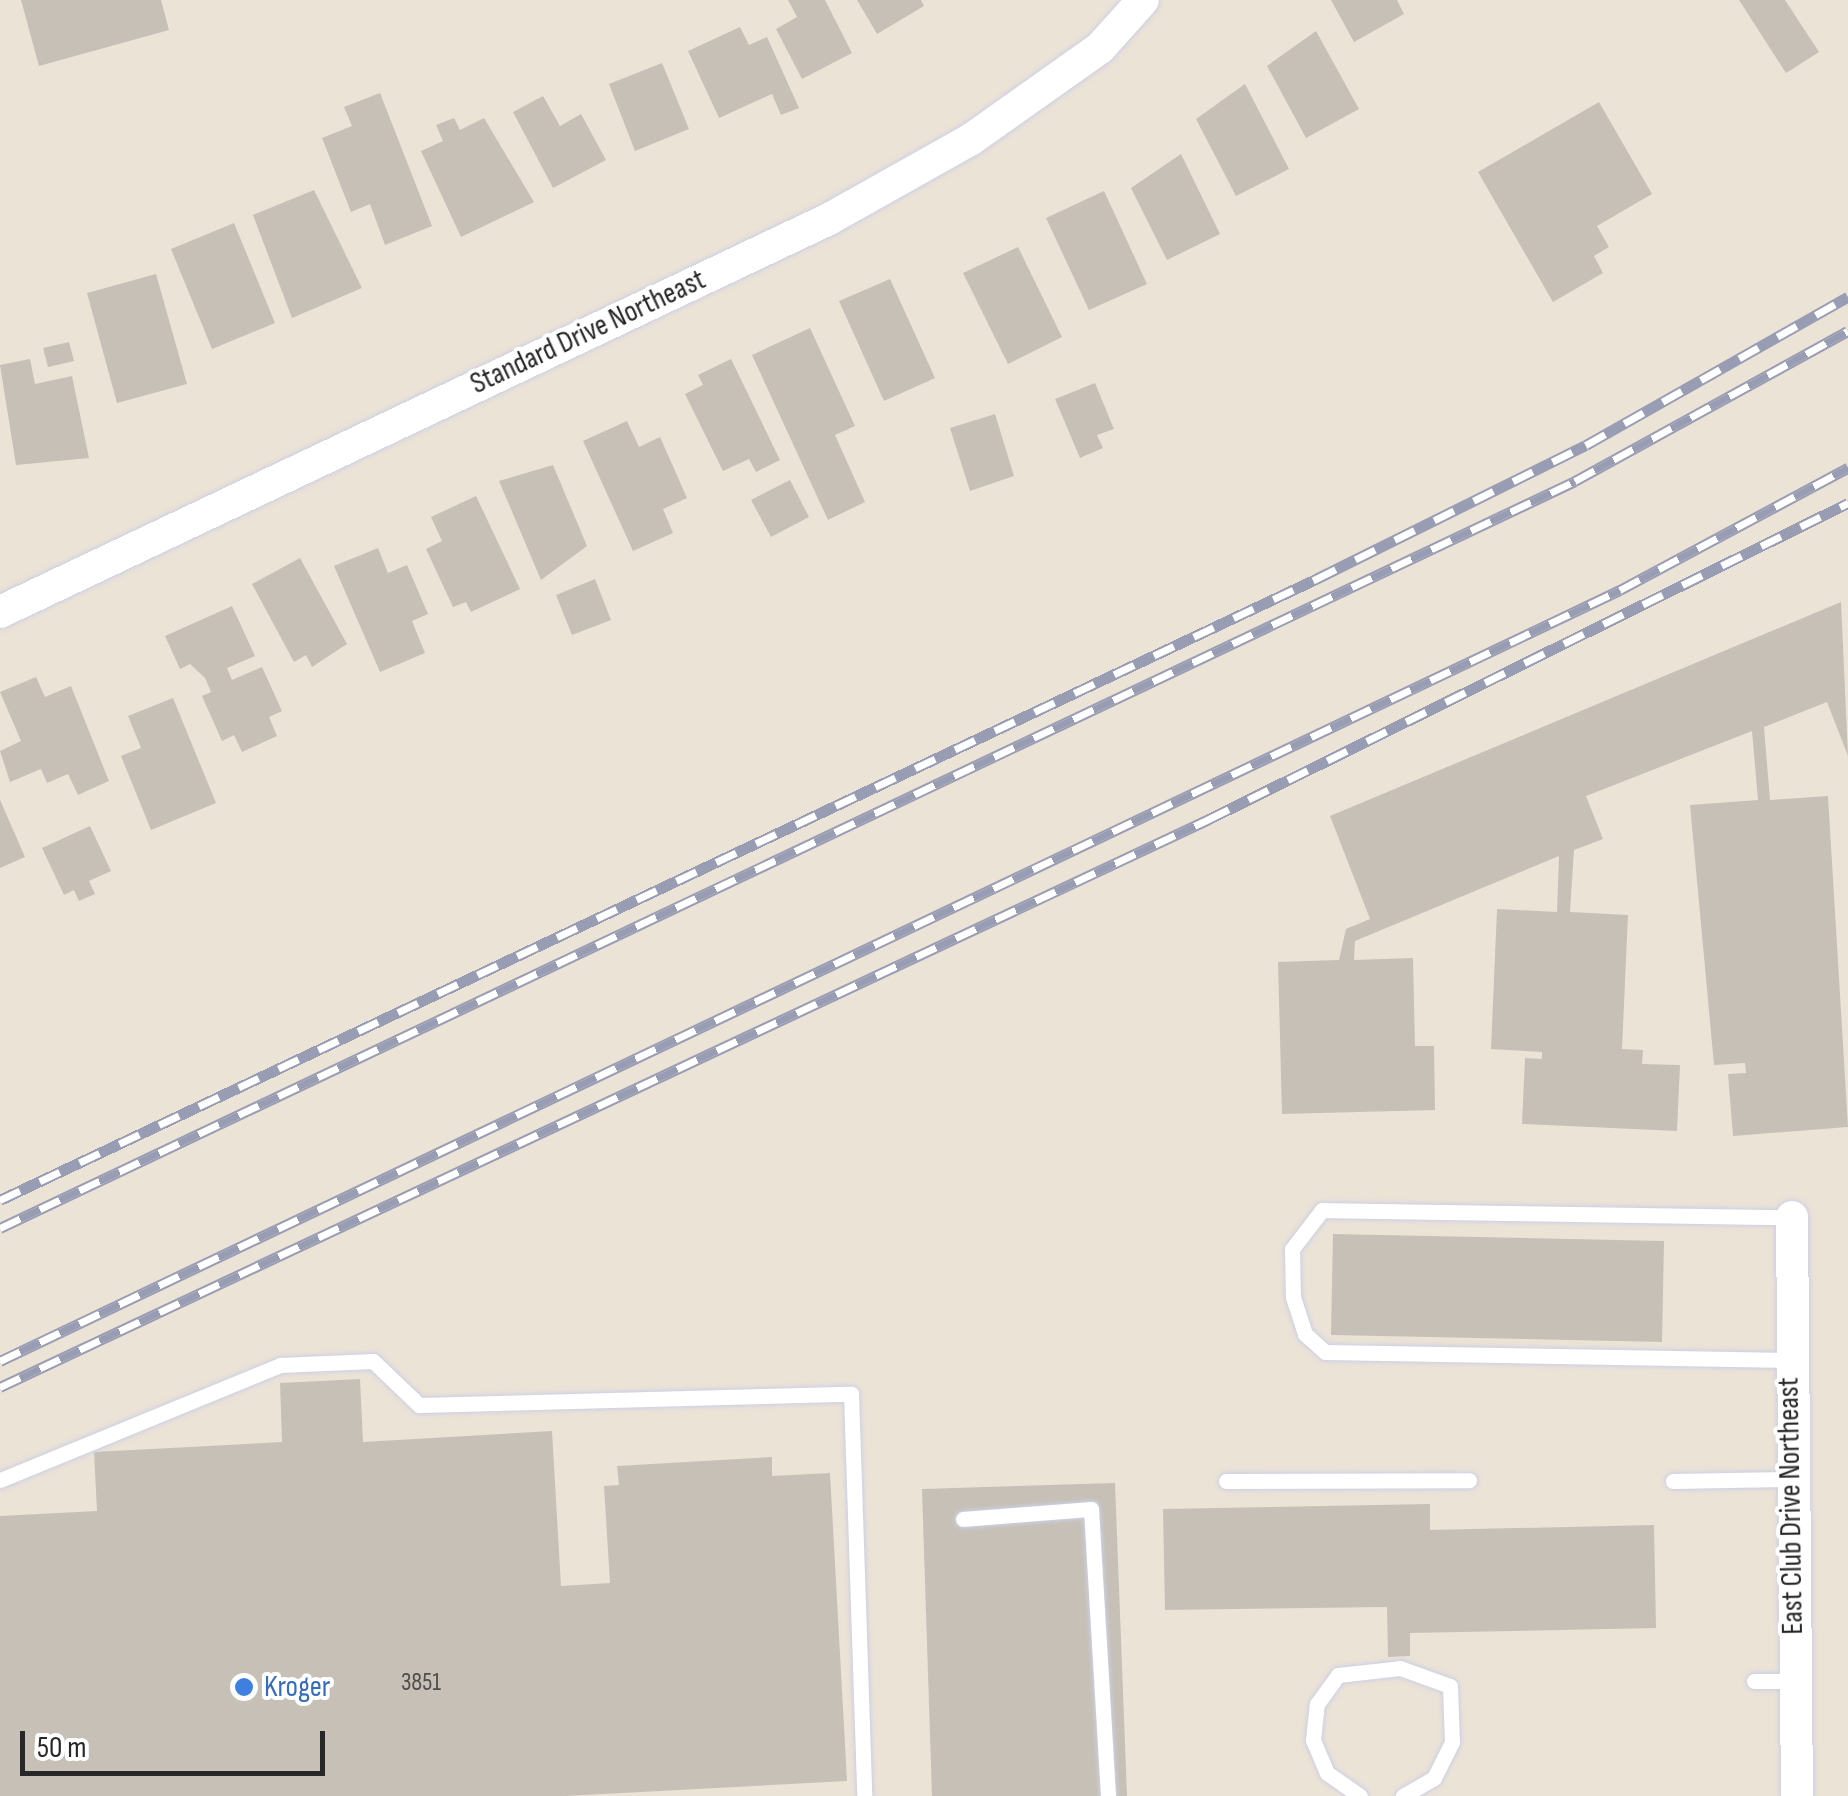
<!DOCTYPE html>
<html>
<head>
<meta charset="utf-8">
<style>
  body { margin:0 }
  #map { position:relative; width:1848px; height:1796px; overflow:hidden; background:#ece3d7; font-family:"Sofia Sans Condensed",sans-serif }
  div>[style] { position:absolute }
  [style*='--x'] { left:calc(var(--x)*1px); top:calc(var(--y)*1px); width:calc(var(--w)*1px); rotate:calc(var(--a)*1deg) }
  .building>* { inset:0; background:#c6c0b7 }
  .roads { filter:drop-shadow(0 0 2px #ccd0e2) drop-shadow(0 0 2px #ccd0e2) }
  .lane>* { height:15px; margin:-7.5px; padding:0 7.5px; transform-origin:7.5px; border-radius:7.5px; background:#fff }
  .street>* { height:32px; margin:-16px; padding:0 16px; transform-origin:16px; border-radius:16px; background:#fff }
  .rail>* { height:11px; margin-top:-5.5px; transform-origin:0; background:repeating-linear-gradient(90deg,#fff 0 22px,#999db4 0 44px); box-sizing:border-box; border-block:2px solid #999db4 }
  .dots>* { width:28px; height:28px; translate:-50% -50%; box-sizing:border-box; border:5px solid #fff; border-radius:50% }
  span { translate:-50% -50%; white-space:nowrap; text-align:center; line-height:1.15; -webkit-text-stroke:8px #fff; paint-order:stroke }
  .number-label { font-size:25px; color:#4f4d4b }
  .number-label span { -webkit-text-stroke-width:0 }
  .street-label { font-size:30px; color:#272727 }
  .shop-label { font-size:30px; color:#366cbe }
  .left { translate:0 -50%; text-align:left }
  .scale { position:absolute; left:20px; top:1731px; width:305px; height:45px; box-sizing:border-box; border:5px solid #272727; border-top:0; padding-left:12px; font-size:30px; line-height:35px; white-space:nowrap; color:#272727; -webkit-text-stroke:8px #fff; paint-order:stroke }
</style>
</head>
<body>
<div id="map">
  <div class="building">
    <div style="clip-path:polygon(21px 0,161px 0,169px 30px,39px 66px)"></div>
    <div style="clip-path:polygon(788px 0,825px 0,852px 53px,802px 79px,776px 29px,797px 17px)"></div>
    <div style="clip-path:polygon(857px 0,921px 0,924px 6px,877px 34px)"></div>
    <div style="clip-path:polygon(1331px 0,1397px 0,1404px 14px,1354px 42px)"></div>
    <div style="clip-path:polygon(1739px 0,1785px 0,1819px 52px,1786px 73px)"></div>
    <div style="clip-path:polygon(740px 27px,749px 45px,767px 37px,799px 108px,781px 115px,772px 94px,719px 118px,688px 51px)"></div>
    <div style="clip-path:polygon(1316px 31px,1359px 109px,1306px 138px,1267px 66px)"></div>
    <div style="clip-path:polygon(662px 63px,689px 129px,635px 151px,609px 84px)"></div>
    <div style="clip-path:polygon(1245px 84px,1289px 169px,1236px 196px,1196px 119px)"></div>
    <div style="clip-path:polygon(380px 93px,432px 226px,385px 245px,370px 204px,351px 212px,322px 138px,352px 126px,344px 107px)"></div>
    <div style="clip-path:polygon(543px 96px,560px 126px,581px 114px,606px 160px,553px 188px,513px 112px)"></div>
    <div style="clip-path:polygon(1599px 102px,1652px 194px,1597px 226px,1609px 247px,1594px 256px,1603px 273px,1553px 302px,1478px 172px)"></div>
    <div style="clip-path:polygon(454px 118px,460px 130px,484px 118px,534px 202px,461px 237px,421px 151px,443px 141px,436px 125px)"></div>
    <div style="clip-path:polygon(1181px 154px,1220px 234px,1167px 260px,1131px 188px)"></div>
    <div style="clip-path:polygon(314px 190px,362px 288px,292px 318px,253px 215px)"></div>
    <div style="clip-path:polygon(1104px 191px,1147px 284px,1089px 310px,1046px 218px)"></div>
    <div style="clip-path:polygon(234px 223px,275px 323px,212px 349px,171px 249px)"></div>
    <div style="clip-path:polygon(1018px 247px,1062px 337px,1008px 364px,963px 273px)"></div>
    <div style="clip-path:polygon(156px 274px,187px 384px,117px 403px,87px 293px)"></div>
    <div style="clip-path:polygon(890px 279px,935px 378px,884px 401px,839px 301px)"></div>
    <div style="clip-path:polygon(810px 328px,855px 426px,835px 435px,865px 502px,828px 520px,752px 355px)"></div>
    <div style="clip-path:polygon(69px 342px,74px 361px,48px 367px,43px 348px)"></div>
    <div style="clip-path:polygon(30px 359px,35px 384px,72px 376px,89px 458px,16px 465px,0 365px)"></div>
    <div style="clip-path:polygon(731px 359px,780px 460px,756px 472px,749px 459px,723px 471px,685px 394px,703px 385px,698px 375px)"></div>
    <div style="clip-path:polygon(1095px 383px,1114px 429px,1097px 435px,1103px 448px,1080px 458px,1055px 399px)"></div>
    <div style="clip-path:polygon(995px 414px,1014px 476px,970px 491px,950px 428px)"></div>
    <div style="clip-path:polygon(627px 421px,639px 447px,660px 437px,687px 498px,663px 509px,673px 533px,633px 551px,583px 441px)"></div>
    <div style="clip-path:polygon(553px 465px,587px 546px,541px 580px,499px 481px)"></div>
    <div style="clip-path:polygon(790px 480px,809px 517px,771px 537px,751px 500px)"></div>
    <div style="clip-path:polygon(476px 496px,520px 589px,471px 612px,466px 602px,453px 607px,426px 549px,442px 541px,431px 517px)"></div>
    <div style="clip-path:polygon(378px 548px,388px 573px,407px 565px,428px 614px,412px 621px,425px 653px,380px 672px,334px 566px)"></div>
    <div style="clip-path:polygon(300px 558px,347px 644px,312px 667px,306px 655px,294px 662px,252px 584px)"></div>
    <div style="clip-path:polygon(595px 579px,611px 620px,572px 635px,556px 595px)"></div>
    <div style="clip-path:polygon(1841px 602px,1848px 756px,1827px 702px,1764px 727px,1770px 800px,1828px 796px,1848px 1127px,1733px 1136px,1728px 1074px,1746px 1073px,1745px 1063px,1714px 1065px,1690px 805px,1758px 800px,1752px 731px,1586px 796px,1603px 839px,1574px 850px,1570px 912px,1628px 915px,1622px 1049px,1643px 1050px,1642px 1064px,1680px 1065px,1677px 1131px,1522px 1124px,1525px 1058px,1542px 1059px,1542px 1052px,1491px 1049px,1497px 909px,1557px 912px,1559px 856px,1355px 941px,1354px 960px,1413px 958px,1415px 1046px,1434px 1046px,1435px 1110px,1282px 1114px,1278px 962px,1339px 960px,1346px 929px,1370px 919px,1330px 816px)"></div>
    <div style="clip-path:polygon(232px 606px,255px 656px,227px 668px,232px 680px,262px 667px,282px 711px,269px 717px,277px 736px,242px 752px,234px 735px,222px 741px,202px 696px,211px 692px,205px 678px,190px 664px,180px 669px,165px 636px)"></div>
    <div style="clip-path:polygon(36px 677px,45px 697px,71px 686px,109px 781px,78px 795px,68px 774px,47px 783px,41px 769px,10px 782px,0 751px,21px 741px,0 692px)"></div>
    <div style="clip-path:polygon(173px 698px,216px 803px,151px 830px,121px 756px,141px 748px,128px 716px)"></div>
    <div style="clip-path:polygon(0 800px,25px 857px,0 868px)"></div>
    <div style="clip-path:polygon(90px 826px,111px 871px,89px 881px,95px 894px,79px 901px,74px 890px,64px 895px,42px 848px)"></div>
    <div style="clip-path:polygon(1333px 1234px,1664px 1241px,1662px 1342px,1331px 1335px)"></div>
    <div style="clip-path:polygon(360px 1379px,363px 1442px,552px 1431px,561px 1586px,610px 1583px,604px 1486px,619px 1485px,617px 1466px,772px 1457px,772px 1476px,830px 1473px,847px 1781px,565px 1796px,0 1796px,0 1516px,97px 1511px,94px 1452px,282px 1442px,280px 1383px)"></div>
    <div style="clip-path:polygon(1115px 1483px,1127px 1796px,932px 1796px,922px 1489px)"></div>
    <div style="clip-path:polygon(1430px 1504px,1430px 1530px,1654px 1525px,1656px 1628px,1410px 1633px,1410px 1656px,1388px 1657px,1387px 1607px,1165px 1610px,1163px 1509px)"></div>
  </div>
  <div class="roads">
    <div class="lane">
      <div style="--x:1790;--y:1360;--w:465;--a:-179"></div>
      <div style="--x:1325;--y:1352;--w:27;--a:-138"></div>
      <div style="--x:1305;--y:1334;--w:39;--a:-108"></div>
      <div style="--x:1293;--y:1297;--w:48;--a:-91.2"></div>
      <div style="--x:1292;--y:1249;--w:49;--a:-52.4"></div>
      <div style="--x:1322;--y:1210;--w:470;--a:0.9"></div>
      <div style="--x:0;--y:1480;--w:303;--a:-22.3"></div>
      <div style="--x:280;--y:1365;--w:93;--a:-2.5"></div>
      <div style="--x:373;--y:1361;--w:64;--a:43.7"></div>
      <div style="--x:419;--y:1405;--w:432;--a:-1.5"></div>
      <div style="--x:851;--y:1394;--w:402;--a:88.1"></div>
      <div style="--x:1226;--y:1481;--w:243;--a:-0.2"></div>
      <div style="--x:1673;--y:1481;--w:115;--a:-1"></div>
      <div style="--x:963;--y:1519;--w:128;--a:-4.5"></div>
      <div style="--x:1091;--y:1509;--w:288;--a:86.6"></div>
      <div style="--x:1754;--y:1681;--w:39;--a:0"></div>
      <div style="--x:1360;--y:1796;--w:40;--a:-145.1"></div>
      <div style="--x:1327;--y:1773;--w:36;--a:-113"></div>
      <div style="--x:1313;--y:1740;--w:36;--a:-84"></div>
      <div style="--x:1317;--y:1704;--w:36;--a:-54"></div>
      <div style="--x:1338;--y:1675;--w:62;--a:-6.4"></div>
      <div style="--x:1400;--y:1668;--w:53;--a:19.8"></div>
      <div style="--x:1450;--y:1686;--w:56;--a:88"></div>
      <div style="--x:1452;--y:1742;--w:40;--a:116.6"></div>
      <div style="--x:1434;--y:1778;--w:36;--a:150"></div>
    </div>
    <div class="street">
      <div style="--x:0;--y:612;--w:917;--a:-25.36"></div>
      <div style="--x:829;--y:219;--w:162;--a:-29.3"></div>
      <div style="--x:970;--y:140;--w:159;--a:-35.3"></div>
      <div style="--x:1100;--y:48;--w:64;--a:-48.1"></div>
      <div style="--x:1792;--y:1217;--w:579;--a:89.51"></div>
    </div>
  </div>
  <div class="rail">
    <div style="--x:0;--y:1200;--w:1455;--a:-25.26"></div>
    <div style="--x:1316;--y:579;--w:301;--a:-26.4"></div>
    <div style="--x:1586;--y:445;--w:301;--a:-29.5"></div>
    <div style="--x:0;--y:1228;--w:1743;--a:-25.37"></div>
    <div style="--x:1575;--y:481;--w:311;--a:-28.8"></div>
    <div style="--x:0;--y:1361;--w:1794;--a:-25.45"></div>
    <div style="--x:1620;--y:590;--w:259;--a:-28.2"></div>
    <div style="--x:0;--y:1387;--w:1336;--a:-25.16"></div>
    <div style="--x:1209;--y:819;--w:713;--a:-26.31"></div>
  </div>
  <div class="dots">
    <div style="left:244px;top:1687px;background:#3f7fe0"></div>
  </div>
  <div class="number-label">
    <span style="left:421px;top:1683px">3851</span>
  </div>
  <div class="street-label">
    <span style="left:588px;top:332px;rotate:-25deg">Standard Drive Northeast</span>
    <span style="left:1791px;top:1506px;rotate:-91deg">East Club Drive Northeast</span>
  </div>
  <div class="shop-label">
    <span class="left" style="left:264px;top:1687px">Kroger</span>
  </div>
  <div class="scale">50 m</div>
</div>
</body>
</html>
